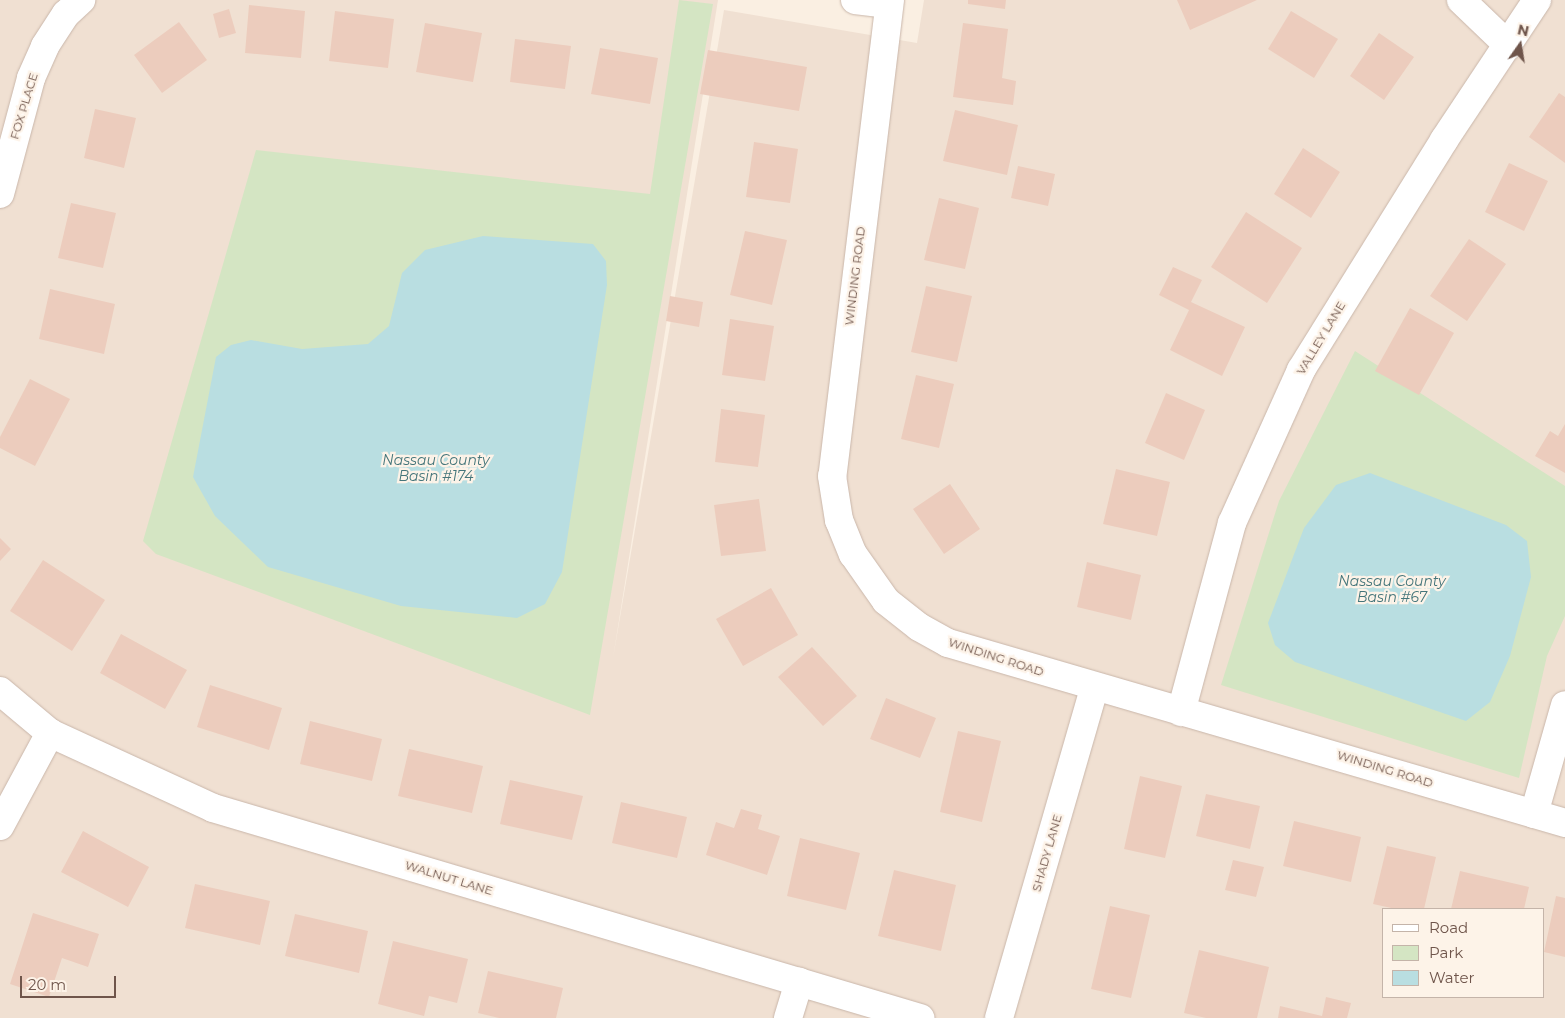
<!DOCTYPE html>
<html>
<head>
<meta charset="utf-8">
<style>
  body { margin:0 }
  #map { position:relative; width:1565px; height:1018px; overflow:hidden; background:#faefe2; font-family:Montserrat,sans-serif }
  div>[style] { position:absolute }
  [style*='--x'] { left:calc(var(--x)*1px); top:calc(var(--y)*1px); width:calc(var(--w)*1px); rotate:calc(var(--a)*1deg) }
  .residential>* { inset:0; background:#f0e0d2 }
  .green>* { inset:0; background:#d4e5c3 }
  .water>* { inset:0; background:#b9dee1 }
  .building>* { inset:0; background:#ecccbd }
  .roads { filter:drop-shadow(0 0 1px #c9b6aa) drop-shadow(0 0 1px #c9b6aa) }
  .minor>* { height:28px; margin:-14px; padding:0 14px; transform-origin:14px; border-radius:14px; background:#fff }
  span { translate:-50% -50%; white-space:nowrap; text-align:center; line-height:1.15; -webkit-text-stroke:4.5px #fdf3e8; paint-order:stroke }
  .street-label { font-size:12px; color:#6f554b }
  .water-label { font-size:14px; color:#44757a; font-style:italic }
  .legend { position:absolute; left:1382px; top:908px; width:162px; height:90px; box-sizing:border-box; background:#fdf3e8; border:1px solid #c4b4a9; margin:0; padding:6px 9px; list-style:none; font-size:15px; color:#6f554b }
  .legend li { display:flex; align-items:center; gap:10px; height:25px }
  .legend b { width:25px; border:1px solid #c4b4a9 }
  .north { position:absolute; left:1495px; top:20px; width:50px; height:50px; -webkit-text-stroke:4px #fdf3e8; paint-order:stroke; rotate:13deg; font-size:14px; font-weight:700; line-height:20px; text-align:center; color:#6f554b }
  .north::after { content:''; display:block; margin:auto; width:18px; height:22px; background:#6f554b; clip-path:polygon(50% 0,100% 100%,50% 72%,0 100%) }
  .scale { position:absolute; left:20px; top:976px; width:96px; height:22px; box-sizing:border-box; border:2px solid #6f554b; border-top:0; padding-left:6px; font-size:15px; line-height:18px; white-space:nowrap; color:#6f554b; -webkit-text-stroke:4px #fdf3e8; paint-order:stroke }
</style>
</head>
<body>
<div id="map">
  <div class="residential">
    <div style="clip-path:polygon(evenodd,0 0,718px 0,613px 658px,724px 10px,917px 43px,924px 0,1565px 0,1565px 1018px,0 1018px,0 0,1384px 909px,1544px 909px,1544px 997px,1384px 997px,1384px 909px)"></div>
  </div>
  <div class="green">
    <div style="clip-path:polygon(679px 0,713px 4px,590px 715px,156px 554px,143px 541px,256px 150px,650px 194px)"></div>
    <div style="clip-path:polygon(1355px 351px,1565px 486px,1565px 616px,1547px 656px,1519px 778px,1221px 685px,1279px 501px)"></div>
  </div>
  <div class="water">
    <div style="clip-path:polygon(483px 236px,593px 244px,606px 261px,607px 285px,562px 572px,545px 604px,517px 618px,401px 606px,268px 567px,215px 516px,193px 477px,216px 357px,231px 345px,251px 340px,302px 349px,368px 344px,389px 326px,402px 273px,425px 250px)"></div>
    <div style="clip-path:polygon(1370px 473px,1506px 525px,1527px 541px,1531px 577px,1510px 656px,1490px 702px,1466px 721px,1295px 662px,1275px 645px,1268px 623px,1304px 528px,1336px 485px)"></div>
  </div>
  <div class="building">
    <div style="clip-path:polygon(968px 0,1006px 0,1005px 9px,968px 4px)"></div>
    <div style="clip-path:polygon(1177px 0,1257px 0,1190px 30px)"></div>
    <div style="clip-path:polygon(249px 5px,305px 11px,301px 58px,245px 53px)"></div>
    <div style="clip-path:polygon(229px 9px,236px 33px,219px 38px,213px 14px)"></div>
    <div style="clip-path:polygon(335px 11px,394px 19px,388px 68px,329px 61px)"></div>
    <div style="clip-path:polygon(1291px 11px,1338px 39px,1314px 78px,1268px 49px)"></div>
    <div style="clip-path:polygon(179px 22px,207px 60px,162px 93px,134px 55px)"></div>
    <div style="clip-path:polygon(425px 23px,482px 33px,473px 82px,416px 72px)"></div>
    <div style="clip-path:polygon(963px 23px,1008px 29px,1002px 78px,1016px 81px,1013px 105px,953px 97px)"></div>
    <div style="clip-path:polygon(1379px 33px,1414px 57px,1384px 100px,1350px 76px)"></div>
    <div style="clip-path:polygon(515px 39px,571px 46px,565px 89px,510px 82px)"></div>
    <div style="clip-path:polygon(600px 48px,658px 58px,650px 104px,591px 94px)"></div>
    <div style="clip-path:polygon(708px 50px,807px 67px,799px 111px,700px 94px)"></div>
    <div style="clip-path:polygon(1559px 93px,1565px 97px,1565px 163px,1529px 137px)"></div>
    <div style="clip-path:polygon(95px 109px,136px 118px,124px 168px,84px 158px)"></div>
    <div style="clip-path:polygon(955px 110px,1018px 125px,1007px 175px,943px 161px)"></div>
    <div style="clip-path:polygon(754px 142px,798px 149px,790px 203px,746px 197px)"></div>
    <div style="clip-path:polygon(1303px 148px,1340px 172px,1311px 218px,1274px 194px)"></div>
    <div style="clip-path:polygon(1509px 163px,1548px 181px,1524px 231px,1485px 212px)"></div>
    <div style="clip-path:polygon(1018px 166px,1055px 174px,1048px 206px,1011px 198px)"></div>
    <div style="clip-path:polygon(939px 198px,979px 208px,965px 269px,924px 260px)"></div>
    <div style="clip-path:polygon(71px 203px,116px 213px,103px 268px,58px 258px)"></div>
    <div style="clip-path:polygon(1246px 212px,1302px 248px,1267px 303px,1211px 267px)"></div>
    <div style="clip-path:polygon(745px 231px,787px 240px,772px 305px,730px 295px)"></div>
    <div style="clip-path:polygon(1469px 239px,1506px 264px,1467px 321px,1430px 296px)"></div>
    <div style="clip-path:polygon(1173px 267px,1202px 280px,1191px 302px,1245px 327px,1222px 376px,1170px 350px,1189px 310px,1159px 295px)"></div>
    <div style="clip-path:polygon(926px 286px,972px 296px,957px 362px,911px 352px)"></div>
    <div style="clip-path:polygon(50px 289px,115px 304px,104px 354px,39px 339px)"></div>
    <div style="clip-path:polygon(670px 296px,703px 302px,699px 327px,666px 321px)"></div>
    <div style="clip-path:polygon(1410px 308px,1454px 333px,1419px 395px,1375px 371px)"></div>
    <div style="clip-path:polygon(730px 319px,774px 326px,765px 381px,722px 375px)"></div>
    <div style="clip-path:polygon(916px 375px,954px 384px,939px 448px,901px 439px)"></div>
    <div style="clip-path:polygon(30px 379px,70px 399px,35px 466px,0 448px,0 437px)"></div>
    <div style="clip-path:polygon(1166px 393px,1205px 410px,1184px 460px,1145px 443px)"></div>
    <div style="clip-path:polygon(721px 409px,765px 415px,758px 467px,715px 462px)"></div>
    <div style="clip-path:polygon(1565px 424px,1565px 473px,1535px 456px,1550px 431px,1558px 436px)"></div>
    <div style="clip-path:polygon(1116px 469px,1170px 482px,1157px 536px,1103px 524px)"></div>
    <div style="clip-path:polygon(950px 484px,980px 529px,944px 554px,913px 509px)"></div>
    <div style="clip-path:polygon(759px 499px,766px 551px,721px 556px,714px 505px)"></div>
    <div style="clip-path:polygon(0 538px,11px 549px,0 561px)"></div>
    <div style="clip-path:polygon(43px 560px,105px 600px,72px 651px,10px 611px)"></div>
    <div style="clip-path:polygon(1087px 562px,1141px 575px,1131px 620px,1077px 607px)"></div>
    <div style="clip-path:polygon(771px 588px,798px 635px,743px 666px,716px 619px)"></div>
    <div style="clip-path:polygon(121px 634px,187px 670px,165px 709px,100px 673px)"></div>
    <div style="clip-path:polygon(812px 647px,857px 696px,823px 726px,778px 677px)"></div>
    <div style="clip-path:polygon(210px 685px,282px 708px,269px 750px,197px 727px)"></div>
    <div style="clip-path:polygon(886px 698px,936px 718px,920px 758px,870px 739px)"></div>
    <div style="clip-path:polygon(310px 721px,382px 739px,372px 781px,300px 764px)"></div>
    <div style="clip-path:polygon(958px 731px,1001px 741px,982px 822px,940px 812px)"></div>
    <div style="clip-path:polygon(409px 749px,483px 766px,472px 813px,398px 796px)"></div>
    <div style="clip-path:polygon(1140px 776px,1182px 786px,1165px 858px,1124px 849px)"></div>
    <div style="clip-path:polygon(510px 780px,583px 796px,572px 840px,500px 824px)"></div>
    <div style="clip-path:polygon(1206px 794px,1260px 806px,1250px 849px,1196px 836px)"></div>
    <div style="clip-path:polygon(621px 802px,687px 817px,677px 858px,612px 843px)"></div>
    <div style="clip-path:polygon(741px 809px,762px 815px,758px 829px,780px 836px,767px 875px,706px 855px,716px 822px,734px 828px)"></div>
    <div style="clip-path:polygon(1294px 821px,1361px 837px,1351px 882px,1283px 866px)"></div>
    <div style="clip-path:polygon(83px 831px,149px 867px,128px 907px,61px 872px)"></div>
    <div style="clip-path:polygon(800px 838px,860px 853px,846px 910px,787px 896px)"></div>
    <div style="clip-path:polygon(1387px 846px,1436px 857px,1424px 909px,1396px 909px,1373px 904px)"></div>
    <div style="clip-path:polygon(1233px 860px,1264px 867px,1256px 897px,1225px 890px)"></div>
    <div style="clip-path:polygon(894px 870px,956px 885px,941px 951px,878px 936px)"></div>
    <div style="clip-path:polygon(1460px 871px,1529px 887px,1524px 909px,1451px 909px)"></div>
    <div style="clip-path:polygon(195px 884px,270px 901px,260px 945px,185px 928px)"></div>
    <div style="clip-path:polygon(1556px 896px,1565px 898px,1565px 957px,1544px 952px)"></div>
    <div style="clip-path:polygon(1110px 906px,1150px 915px,1131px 998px,1091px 989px)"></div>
    <div style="clip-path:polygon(33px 913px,99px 934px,88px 967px,62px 958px,49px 997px,10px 984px)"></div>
    <div style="clip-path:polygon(295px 914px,368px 931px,359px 973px,285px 956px)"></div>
    <div style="clip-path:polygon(393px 941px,468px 959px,457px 1003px,429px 996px,424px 1016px,378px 1004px)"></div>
    <div style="clip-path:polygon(1199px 950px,1269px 967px,1257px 1018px,1206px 1018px,1184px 1013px)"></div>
    <div style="clip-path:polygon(488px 971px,563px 988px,556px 1018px,499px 1018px,478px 1013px)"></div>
    <div style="clip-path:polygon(1326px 997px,1351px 1003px,1347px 1018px,1278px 1018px,1280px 1006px,1322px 1016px)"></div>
  </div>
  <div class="roads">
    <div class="minor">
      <div style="--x:855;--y:0;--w:34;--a:7"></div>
      <div style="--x:890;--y:0;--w:480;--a:96.9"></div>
      <div style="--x:832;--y:476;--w:45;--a:81"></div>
      <div style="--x:839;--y:520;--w:37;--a:68"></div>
      <div style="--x:853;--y:554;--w:57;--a:54.9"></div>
      <div style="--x:886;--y:601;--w:42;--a:38.2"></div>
      <div style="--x:919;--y:627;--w:33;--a:29"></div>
      <div style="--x:948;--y:643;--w:643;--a:16.26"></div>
      <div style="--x:1461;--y:0;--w:66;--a:43.8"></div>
      <div style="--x:0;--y:194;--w:120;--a:-75"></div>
      <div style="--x:31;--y:78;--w:35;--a:-66"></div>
      <div style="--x:45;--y:46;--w:38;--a:-57"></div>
      <div style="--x:66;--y:14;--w:21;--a:-43"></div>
      <div style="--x:0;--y:691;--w:65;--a:40"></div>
      <div style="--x:50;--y:733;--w:179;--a:24.7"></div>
      <div style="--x:213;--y:808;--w:738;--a:16.54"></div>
      <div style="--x:1181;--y:712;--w:196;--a:-74.9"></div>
      <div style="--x:1232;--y:523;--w:168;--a:-65.7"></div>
      <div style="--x:1301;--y:370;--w:271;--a:-58.1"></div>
      <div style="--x:1444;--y:140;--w:168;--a:-56.4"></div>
      <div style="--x:1534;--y:814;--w:113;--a:-74.1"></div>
      <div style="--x:0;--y:826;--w:106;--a:-61.7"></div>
      <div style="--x:788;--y:1018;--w:38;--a:-73"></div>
      <div style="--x:999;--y:1018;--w:343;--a:-73.9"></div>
    </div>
  </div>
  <div class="street-label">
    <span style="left:24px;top:106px;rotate:-73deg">FOX PLACE</span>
    <span style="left:855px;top:276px;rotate:-83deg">WINDING ROAD</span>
    <span style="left:1321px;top:338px;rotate:-59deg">VALLEY LANE</span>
    <span style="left:996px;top:657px;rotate:18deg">WINDING ROAD</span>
    <span style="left:1385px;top:769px;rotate:17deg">WINDING ROAD</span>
    <span style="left:1047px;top:853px;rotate:-74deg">SHADY LANE</span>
    <span style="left:449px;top:878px;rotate:17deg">WALNUT LANE</span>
  </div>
  <div class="water-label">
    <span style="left:436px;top:468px">Nassau County<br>Basin #174</span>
    <span style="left:1392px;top:589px">Nassau County<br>Basin #67</span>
  </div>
  <ul class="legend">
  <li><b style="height:6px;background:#fff"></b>Road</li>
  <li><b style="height:14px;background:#d4e5c3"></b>Park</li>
  <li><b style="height:14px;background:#b9dee1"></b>Water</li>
  </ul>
  <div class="north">N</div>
  <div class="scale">20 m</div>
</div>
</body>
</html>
